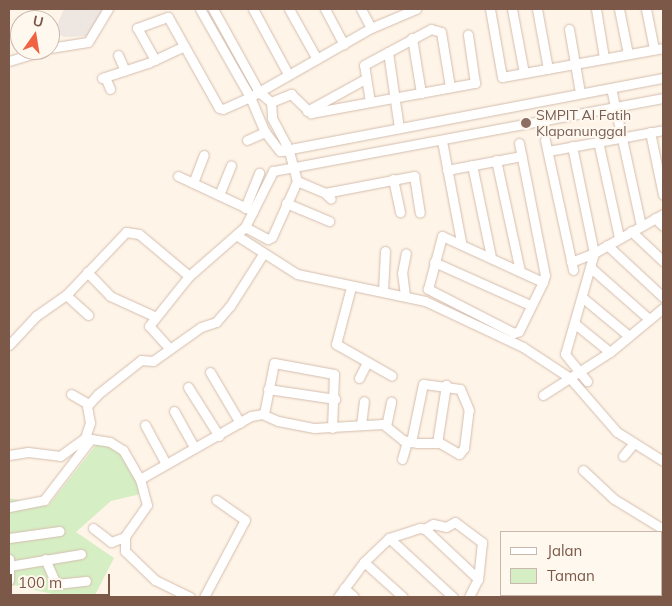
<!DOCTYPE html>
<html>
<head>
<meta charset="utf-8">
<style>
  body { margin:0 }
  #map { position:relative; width:672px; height:606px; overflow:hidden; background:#fef4e7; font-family:Mulish,sans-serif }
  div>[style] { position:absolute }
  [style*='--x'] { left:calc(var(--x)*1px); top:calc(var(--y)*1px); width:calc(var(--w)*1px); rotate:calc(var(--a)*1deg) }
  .industrial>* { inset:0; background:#eee7e1 }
  .green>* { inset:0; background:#d6eec4 }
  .roads { filter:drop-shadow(0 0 1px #d4bdae) drop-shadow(0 0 1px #d4bdae) }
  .minor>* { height:9px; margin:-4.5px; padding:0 4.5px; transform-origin:4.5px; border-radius:4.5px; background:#fff }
  .dots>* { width:14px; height:14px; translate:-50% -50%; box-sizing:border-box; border:2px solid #fff8ef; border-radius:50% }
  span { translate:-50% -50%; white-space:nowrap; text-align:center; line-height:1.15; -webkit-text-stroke:4px #fff8ef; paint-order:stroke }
  .education-label { font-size:14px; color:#785e54 }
  .left { translate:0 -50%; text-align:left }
  .frame { position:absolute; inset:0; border:10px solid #7b5848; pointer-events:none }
  .legend { position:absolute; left:500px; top:531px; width:162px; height:65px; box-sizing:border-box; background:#fff8ef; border:1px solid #cab8ac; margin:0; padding:6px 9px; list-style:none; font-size:15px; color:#7b5848 }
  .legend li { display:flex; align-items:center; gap:10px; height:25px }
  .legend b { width:25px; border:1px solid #cab8ac }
  .north { position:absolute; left:10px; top:10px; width:50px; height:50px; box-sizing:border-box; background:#fff8ef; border:1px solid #cab8ac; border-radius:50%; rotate:13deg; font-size:14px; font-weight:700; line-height:20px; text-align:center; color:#7b5848 }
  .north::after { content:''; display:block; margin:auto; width:18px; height:22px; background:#f16243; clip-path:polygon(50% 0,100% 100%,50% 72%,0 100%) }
  .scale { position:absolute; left:10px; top:574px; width:100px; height:22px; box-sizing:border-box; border:2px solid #7b5848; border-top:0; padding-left:6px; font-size:15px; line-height:18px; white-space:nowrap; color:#7b5848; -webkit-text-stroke:4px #fff8ef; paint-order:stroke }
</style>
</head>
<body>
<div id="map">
  <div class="industrial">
    <div style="clip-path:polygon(64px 9px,104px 9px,87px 36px,64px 37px,54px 32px)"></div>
  </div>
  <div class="green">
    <div style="clip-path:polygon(100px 440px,114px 442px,145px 493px,111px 501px,76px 532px,114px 558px,94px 597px,65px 597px,9px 584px,9px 498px,48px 506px)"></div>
  </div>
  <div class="roads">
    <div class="minor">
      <div style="--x:200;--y:9;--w:101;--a:60.4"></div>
      <div style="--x:250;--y:97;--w:38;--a:67"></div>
      <div style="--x:265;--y:132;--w:24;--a:52"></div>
      <div style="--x:280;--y:151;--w:390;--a:-10.8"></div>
      <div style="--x:213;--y:9;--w:95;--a:61"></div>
      <div style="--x:259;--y:92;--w:16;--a:40"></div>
      <div style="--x:271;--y:102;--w:16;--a:86"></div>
      <div style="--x:272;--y:118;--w:30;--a:62"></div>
      <div style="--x:286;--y:144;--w:7;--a:98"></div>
      <div style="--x:253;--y:9;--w:74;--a:61.7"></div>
      <div style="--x:289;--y:9;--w:57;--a:60.8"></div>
      <div style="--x:325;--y:9;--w:40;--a:62"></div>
      <div style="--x:361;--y:9;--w:21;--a:62"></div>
      <div style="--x:490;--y:9;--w:69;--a:80"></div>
      <div style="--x:502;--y:77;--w:164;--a:-10.2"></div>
      <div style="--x:512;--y:9;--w:65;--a:79.4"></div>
      <div style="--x:537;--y:9;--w:61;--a:79.6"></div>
      <div style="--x:596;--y:9;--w:50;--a:80.7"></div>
      <div style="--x:619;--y:9;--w:46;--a:78.7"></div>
      <div style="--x:646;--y:9;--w:41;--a:78.7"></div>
      <div style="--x:569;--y:29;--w:65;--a:80.2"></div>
      <div style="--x:412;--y:38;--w:56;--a:80.7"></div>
      <div style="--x:50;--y:48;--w:38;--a:-9"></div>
      <div style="--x:88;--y:42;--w:39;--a:-59"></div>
      <div style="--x:388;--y:52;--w:77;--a:81.8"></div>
      <div style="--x:118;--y:55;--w:17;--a:66"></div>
      <div style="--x:155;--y:60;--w:37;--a:-119"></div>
      <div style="--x:137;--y:28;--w:33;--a:-20"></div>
      <div style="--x:168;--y:17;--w:104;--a:60.7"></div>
      <div style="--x:219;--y:108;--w:4;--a:14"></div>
      <div style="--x:223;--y:109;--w:30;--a:-24"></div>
      <div style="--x:250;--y:97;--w:139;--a:-29.7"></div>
      <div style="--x:371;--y:28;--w:49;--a:-22.9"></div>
      <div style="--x:9;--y:61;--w:37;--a:-17"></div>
      <div style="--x:105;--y:77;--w:45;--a:-18"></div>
      <div style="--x:148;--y:63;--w:40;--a:-25"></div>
      <div style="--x:102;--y:78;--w:3;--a:-18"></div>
      <div style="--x:105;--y:77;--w:13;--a:67"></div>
      <div style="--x:611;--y:88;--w:141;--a:77.7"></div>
      <div style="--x:271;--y:102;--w:22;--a:-22"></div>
      <div style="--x:291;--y:94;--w:28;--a:44"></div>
      <div style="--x:311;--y:113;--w:167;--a:-10.4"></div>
      <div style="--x:475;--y:83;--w:49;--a:-98.3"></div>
      <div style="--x:370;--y:102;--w:37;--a:-99"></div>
      <div style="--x:364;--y:65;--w:76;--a:-28.2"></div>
      <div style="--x:431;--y:29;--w:10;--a:17"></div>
      <div style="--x:441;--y:32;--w:56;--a:80.7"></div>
      <div style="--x:307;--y:111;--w:66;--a:-28.9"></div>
      <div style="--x:650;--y:132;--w:64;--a:78.3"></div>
      <div style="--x:247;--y:140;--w:20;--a:-24"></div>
      <div style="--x:545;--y:140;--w:133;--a:77.8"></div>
      <div style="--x:442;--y:141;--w:103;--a:79.3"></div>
      <div style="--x:598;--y:141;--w:98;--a:77.7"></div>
      <div style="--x:519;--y:143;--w:135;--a:78.9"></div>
      <div style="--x:545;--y:275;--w:7;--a:106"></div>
      <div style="--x:543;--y:282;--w:55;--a:116.1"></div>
      <div style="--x:519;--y:331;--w:5;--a:158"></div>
      <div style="--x:514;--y:333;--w:97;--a:-152.9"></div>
      <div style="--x:428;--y:289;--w:55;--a:-75.2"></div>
      <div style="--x:442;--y:236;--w:111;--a:24.5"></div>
      <div style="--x:572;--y:146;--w:109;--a:78.4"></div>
      <div style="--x:594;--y:253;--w:105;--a:106"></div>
      <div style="--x:565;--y:354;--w:35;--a:51"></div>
      <div style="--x:548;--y:151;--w:117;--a:-10.3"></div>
      <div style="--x:496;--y:160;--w:114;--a:77.8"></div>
      <div style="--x:472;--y:165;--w:94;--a:78.3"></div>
      <div style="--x:447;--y:170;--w:76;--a:-10.6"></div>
      <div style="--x:178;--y:176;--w:83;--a:25"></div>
      <div style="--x:393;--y:179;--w:34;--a:78"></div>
      <div style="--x:297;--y:181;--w:30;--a:23"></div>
      <div style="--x:325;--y:193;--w:8;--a:45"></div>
      <div style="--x:193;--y:183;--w:30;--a:-69"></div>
      <div style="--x:325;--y:193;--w:91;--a:-10.8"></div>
      <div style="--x:414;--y:176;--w:37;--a:81"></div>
      <div style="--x:219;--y:195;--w:32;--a:-68"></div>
      <div style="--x:286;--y:203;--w:47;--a:22.7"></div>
      <div style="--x:245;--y:208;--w:38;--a:-68"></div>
      <div style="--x:655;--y:218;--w:11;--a:45"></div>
      <div style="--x:245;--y:227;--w:26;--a:28"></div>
      <div style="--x:268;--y:239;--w:4;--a:-27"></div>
      <div style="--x:272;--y:237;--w:61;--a:-65.9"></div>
      <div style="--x:297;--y:181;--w:31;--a:-105"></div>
      <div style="--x:631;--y:231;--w:44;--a:43.2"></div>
      <div style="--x:236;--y:235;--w:72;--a:32.6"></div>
      <div style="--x:297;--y:274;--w:131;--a:11.9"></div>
      <div style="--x:425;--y:301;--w:108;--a:25.1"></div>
      <div style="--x:523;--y:347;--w:56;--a:33.4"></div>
      <div style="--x:570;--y:378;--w:72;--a:49"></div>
      <div style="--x:617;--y:432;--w:54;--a:32.2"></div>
      <div style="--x:607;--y:245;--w:76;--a:42.9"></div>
      <div style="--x:434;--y:262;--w:105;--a:24.1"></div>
      <div style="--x:571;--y:262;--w:25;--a:-21"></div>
      <div style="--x:594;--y:253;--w:79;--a:-29.5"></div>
      <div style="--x:591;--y:268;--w:77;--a:41.3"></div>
      <div style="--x:87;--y:272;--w:33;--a:46"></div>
      <div style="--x:110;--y:296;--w:48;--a:24.4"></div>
      <div style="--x:351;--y:287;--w:59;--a:104.7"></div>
      <div style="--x:336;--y:344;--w:64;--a:29.7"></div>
      <div style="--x:383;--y:292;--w:41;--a:-87.2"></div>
      <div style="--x:66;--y:295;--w:30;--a:42"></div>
      <div style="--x:405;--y:296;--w:23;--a:-97"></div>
      <div style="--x:402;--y:273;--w:20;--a:-79"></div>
      <div style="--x:583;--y:298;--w:60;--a:39.6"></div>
      <div style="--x:574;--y:323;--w:46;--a:38.9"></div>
      <div style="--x:9;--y:345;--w:40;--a:-47"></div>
      <div style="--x:36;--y:316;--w:37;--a:-35"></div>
      <div style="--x:66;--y:295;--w:87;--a:-46.4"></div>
      <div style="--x:126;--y:232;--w:13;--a:9"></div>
      <div style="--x:139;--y:234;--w:65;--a:40"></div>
      <div style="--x:189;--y:276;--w:74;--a:-41.2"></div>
      <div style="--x:245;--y:227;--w:63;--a:-63.4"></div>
      <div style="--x:273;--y:171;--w:397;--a:-10.6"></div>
      <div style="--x:170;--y:349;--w:31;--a:-132"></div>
      <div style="--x:149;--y:326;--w:64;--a:-51.3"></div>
      <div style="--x:210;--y:372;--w:59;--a:59.5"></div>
      <div style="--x:359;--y:378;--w:18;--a:-63"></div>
      <div style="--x:188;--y:387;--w:58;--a:57.7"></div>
      <div style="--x:268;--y:389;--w:68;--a:8.5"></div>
      <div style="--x:71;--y:394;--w:20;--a:30"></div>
      <div style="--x:543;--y:395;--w:80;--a:-32.7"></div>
      <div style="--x:610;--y:352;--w:69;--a:-39.7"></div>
      <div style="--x:174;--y:411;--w:41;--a:60.9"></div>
      <div style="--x:264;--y:414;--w:52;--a:-78.9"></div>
      <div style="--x:274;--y:363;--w:61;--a:10.4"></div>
      <div style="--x:334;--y:374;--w:54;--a:92.1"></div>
      <div style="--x:145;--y:425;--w:44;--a:61.7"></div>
      <div style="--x:361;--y:425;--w:24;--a:-83"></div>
      <div style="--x:386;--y:426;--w:25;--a:-78"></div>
      <div style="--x:85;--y:438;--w:16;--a:-72"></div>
      <div style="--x:90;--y:423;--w:17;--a:-100"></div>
      <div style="--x:87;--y:406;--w:16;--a:-47"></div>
      <div style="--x:98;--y:394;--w:55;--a:-38.3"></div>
      <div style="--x:141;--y:360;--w:12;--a:5"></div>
      <div style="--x:153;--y:361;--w:59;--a:-35.3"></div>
      <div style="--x:201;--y:327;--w:16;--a:-18"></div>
      <div style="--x:216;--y:322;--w:21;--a:-49"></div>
      <div style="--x:230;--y:306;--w:62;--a:-57.6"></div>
      <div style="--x:437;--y:443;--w:59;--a:-81.2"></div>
      <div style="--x:9;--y:455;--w:19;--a:-9"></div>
      <div style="--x:28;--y:452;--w:32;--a:7"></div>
      <div style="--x:60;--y:456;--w:31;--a:-36"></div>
      <div style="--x:85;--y:438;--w:25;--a:9"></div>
      <div style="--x:110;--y:442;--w:15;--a:32"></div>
      <div style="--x:123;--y:450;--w:34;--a:60"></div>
      <div style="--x:140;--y:479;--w:27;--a:75"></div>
      <div style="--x:147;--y:505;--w:39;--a:125"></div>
      <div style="--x:125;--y:537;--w:14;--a:90"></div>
      <div style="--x:125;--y:551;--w:42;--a:44"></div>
      <div style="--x:155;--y:580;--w:39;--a:26"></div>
      <div style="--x:623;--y:456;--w:17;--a:-50"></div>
      <div style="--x:402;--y:459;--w:19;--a:-74"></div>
      <div style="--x:583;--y:470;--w:42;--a:43.1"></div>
      <div style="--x:614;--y:499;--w:57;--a:31.5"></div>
      <div style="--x:140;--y:479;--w:128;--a:-29.6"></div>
      <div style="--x:251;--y:416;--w:11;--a:-10"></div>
      <div style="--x:262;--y:414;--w:17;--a:24"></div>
      <div style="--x:278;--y:421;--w:37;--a:11"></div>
      <div style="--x:314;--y:428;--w:69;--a:-3.3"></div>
      <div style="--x:383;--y:424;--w:26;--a:39"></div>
      <div style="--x:403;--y:440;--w:8;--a:14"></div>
      <div style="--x:411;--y:442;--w:7;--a:8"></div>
      <div style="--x:418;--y:443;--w:22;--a:0"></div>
      <div style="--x:440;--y:443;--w:22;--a:30"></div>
      <div style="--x:459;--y:454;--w:8;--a:-50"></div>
      <div style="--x:464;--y:448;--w:38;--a:-83"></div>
      <div style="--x:469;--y:410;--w:23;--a:-113"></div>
      <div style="--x:460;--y:389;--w:37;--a:-172"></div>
      <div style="--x:423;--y:384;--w:59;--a:101.7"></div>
      <div style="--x:9;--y:507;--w:36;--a:-11"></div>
      <div style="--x:44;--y:500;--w:77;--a:-52.4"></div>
      <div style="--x:93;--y:528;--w:23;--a:38"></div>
      <div style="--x:111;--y:542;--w:15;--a:-20"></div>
      <div style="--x:424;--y:529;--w:10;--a:-29"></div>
      <div style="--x:433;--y:524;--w:13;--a:13"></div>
      <div style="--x:446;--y:527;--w:10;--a:-29"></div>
      <div style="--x:455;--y:522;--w:34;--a:37"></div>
      <div style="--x:482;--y:542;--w:37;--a:96"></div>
      <div style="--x:478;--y:579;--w:20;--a:117"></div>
      <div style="--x:9;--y:538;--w:51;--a:-7.8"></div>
      <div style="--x:389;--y:538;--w:87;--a:42.7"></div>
      <div style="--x:9;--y:559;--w:21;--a:90"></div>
      <div style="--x:45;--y:559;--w:27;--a:66"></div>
      <div style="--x:56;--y:584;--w:30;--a:-6"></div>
      <div style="--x:364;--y:562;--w:52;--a:41.9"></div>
      <div style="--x:9;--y:566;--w:73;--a:-9.5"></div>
      <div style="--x:344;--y:588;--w:13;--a:42"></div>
      <div style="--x:537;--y:595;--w:4;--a:27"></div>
      <div style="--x:606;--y:595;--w:4;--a:34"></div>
      <div style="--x:204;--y:597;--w:87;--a:-62"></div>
      <div style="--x:245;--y:520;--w:35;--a:-145"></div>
      <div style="--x:338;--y:597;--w:44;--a:-53.4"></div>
      <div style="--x:364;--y:562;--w:35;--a:-44"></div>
      <div style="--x:389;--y:538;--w:33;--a:-18"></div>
      <div style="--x:420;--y:528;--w:5;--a:11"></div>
      <div style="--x:425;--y:529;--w:73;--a:43.3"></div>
    </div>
  </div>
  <div class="dots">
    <div style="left:526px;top:123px;background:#8d6e63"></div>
  </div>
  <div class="education-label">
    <span class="left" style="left:536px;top:123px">SMPIT Al Fatih<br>Klapanunggal</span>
  </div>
  <div class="frame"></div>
  <ul class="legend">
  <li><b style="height:6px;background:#fff"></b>Jalan</li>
  <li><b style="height:14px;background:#d6eec4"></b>Taman</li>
  </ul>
  <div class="north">U</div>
  <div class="scale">100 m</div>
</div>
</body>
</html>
